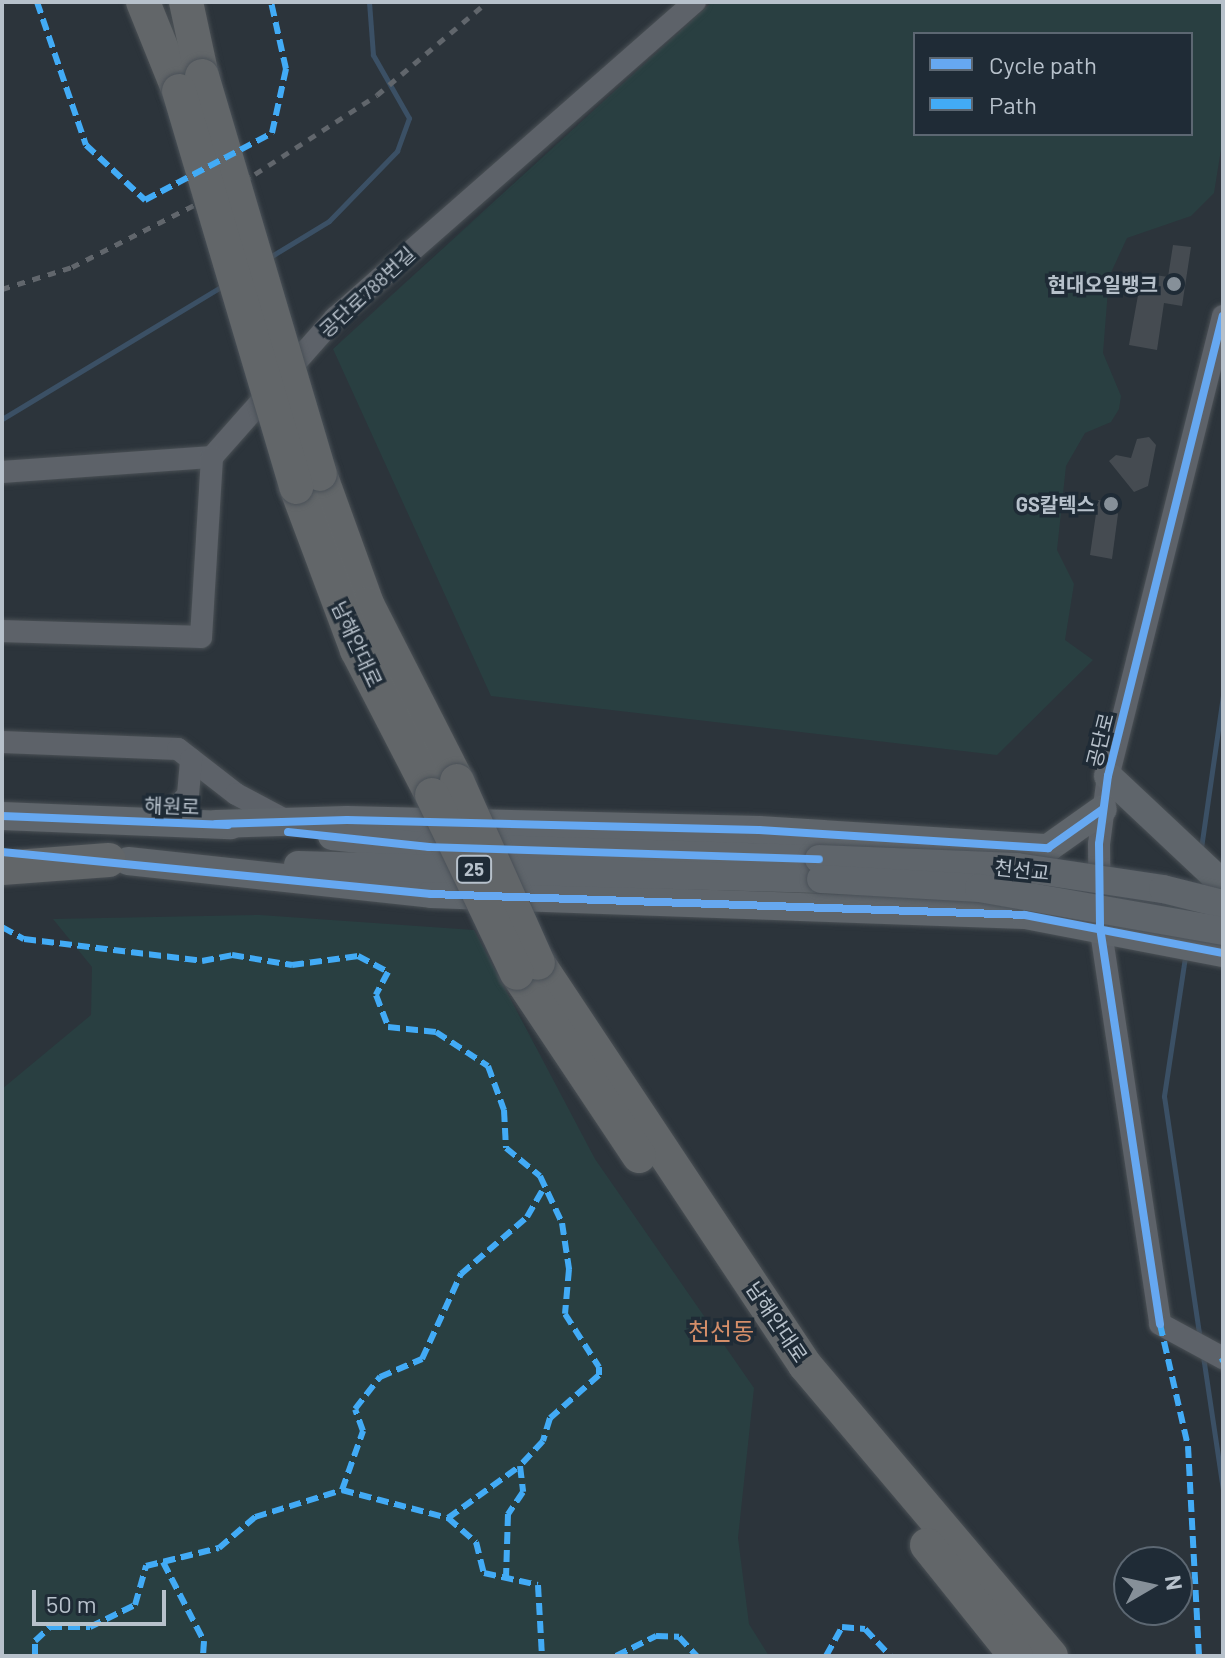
<!DOCTYPE html>
<html>
<head>
<meta charset="utf-8">
<style>
  body { margin:0 }
  #map { position:relative; width:1225px; height:1658px; overflow:hidden; background:#2c343b; font-family:Barlow,"Noto Sans KR",sans-serif }
  div>[style] { position:absolute }
  [style*='--x'] { left:calc(var(--x)*1px); top:calc(var(--y)*1px); width:calc(var(--w)*1px); rotate:calc(var(--a)*1deg) }
  .green>* { inset:0; background:#293f41 }
  .stream>* { height:5px; margin:-2.5px; padding:0 2.5px; transform-origin:2.5px; border-radius:2.5px; background:#3b5065 }
  .building>* { inset:0; background:#454b51 }
  .roads { filter:drop-shadow(0 0 2px #4a5055) drop-shadow(0 0 2px #4a5055) }
  .minor>* { height:22px; margin:-11px; padding:0 11px; transform-origin:11px; border-radius:11px; background:#5d6269 }
  .major>* { height:28px; margin:-14px; padding:0 14px; transform-origin:14px; border-radius:14px; background:#5f656b }
  .highway>* { height:34px; margin:-17px; padding:0 17px; transform-origin:17px; border-radius:17px; background:#626669 }
  .rail>* { height:5px; margin-top:-2.5px; transform-origin:0; background:repeating-linear-gradient(90deg,#61666c 0 8px,transparent 0 16px) }
  .bridges { filter:drop-shadow(0 0 2px #4a5158) drop-shadow(0 0 2px #4a5158) }
  .major-bridge>* { height:28px; margin:-14px; padding:0 14px; transform-origin:14px; border-radius:14px; background:#5f656b }
  .highway-bridge>* { height:34px; margin:-17px; padding:0 17px; transform-origin:17px; border-radius:17px; background:#626669 }
  .quiet>* { height:6px; margin-top:-3px; transform-origin:0; background:repeating-linear-gradient(90deg,#42abf6 0 12px,transparent 0 18px) }
  .cycleway>* { height:8px; margin:-4px; padding:0 4px; transform-origin:4px; border-radius:4px; background:#66a8f1 }
  .dots>* { width:22px; height:22px; translate:-50% -50%; box-sizing:border-box; border:4px solid #1f2b36; border-radius:50% }
  span { translate:-50% -50%; white-space:nowrap; text-align:center; line-height:1.15; -webkit-text-stroke:7px #1f2b36; paint-order:stroke }
  .shield-label span { padding:2px 6px; background:#1f2b36; border:2px solid; border-radius:6px; -webkit-text-stroke-width:0 }
  .shield-label { font-size:18px; color:#b7c1cb; font-weight:700 }
  .poi-label { font-size:20px; color:#b7c1cb; font-weight:700 }
  .right { translate:-100% -50%; text-align:right }
  .street-label { font-size:20px; color:#b7c1cb }
  .quarter-label { font-size:24px; color:#d48e69 }
  .frame { position:absolute; inset:0; border:4px solid #b7c1cb; pointer-events:none }
  .legend { position:absolute; left:913px; top:32px; width:280px; height:104px; box-sizing:border-box; background:#1f2b36; border:2px solid #5c6772; margin:0; padding:10px 14px; list-style:none; font-size:24px; color:#b7c1cb }
  .legend li { display:flex; align-items:center; gap:16px; height:40px }
  .legend b { width:40px; border:2px solid #5c6772 }
  .north { position:absolute; left:1113px; top:1546px; width:80px; height:80px; box-sizing:border-box; background:#1f2b36; border:2px solid #5c6772; border-radius:50%; rotate:81deg; font-size:22px; font-weight:700; line-height:32px; text-align:center; color:#b7c1cb }
  .north::after { content:''; display:block; margin:auto; width:28px; height:36px; background:#869099; clip-path:polygon(50% 0,100% 100%,50% 72%,0 100%) }
  .scale { position:absolute; left:32px; top:1590px; width:134px; height:36px; box-sizing:border-box; border:4px solid #b7c1cb; border-top:0; padding-left:10px; font-size:24px; line-height:28px; white-space:nowrap; color:#b7c1cb; -webkit-text-stroke:6px #1f2b36; paint-order:stroke }
</style>
</head>
<body>
<div id="map">
  <div class="green">
    <div style="clip-path:polygon(evenodd,712px 2px,1223px 2px,1223px 137px,1214px 193px,1191px 216px,1127px 238px,1109px 277px,1103px 353px,1121px 396px,1119px 409px,1111px 422px,1085px 433px,1066px 466px,1057px 550px,1074px 584px,1065px 640px,1093px 660px,997px 755px,491px 696px,333px 349px,712px 2px,915px 34px,1191px 34px,1191px 134px,915px 134px,915px 34px)"></div>
    <div style="clip-path:polygon(260px 915px,474px 930px,595px 1159px,754px 1388px,738px 1538px,749px 1624px,769px 1656px,2px 1656px,2px 1089px,91px 1015px,92px 967px,53px 919px)"></div>
  </div>
  <div class="stream">
    <div style="--x:270;--y:257;--w:69;--a:-31.4"></div>
    <div style="--x:329;--y:221;--w:98;--a:-45.8"></div>
    <div style="--x:397;--y:151;--w:35;--a:-70"></div>
    <div style="--x:409;--y:118;--w:73;--a:-119.7"></div>
    <div style="--x:373;--y:55;--w:53;--a:-94.3"></div>
    <div style="--x:2;--y:419;--w:259;--a:-31.1"></div>
    <div style="--x:1201;--y:848;--w:154;--a:-81.8"></div>
    <div style="--x:1185;--y:957;--w:141;--a:98.6"></div>
    <div style="--x:1164;--y:1096;--w:246;--a:81.6"></div>
    <div style="--x:1203;--y:1356;--w:135;--a:81.5"></div>
  </div>
  <div class="building">
    <div style="clip-path:polygon(1173px 245px,1191px 247px,1182px 306px,1164px 303px,1157px 350px,1129px 345px,1142px 273px,1168px 277px)"></div>
    <div style="clip-path:polygon(1149px 437px,1156px 445px,1148px 486px,1134px 492px,1109px 461px,1116px 455px,1131px 458px,1137px 439px)"></div>
    <div style="clip-path:polygon(1098px 500px,1110px 501px,1118px 514px,1112px 559px,1090px 555px)"></div>
  </div>
  <div class="roads">
    <div class="minor">
      <div style="--x:1223;--y:316;--w:474;--a:104"></div>
      <div style="--x:1108;--y:776;--w:69;--a:97.5"></div>
      <div style="--x:1099;--y:844;--w:81;--a:89.3"></div>
      <div style="--x:1100;--y:925;--w:403;--a:81.4"></div>
      <div style="--x:1160;--y:1324;--w:72;--a:28.4"></div>
      <div style="--x:2;--y:472;--w:211;--a:-4.1"></div>
      <div style="--x:212;--y:457;--w:186;--a:-48.5"></div>
      <div style="--x:335;--y:318;--w:479;--a:-41.3"></div>
      <div style="--x:2;--y:631;--w:199;--a:1.7"></div>
      <div style="--x:201;--y:637;--w:180;--a:-86.5"></div>
      <div style="--x:2;--y:742;--w:176;--a:2.3"></div>
      <div style="--x:178;--y:749;--w:73;--a:37.8"></div>
      <div style="--x:236;--y:794;--w:58;--a:27.9"></div>
      <div style="--x:147;--y:820;--w:30;--a:-21"></div>
      <div style="--x:175;--y:809;--w:19;--a:-47"></div>
      <div style="--x:188;--y:795;--w:36;--a:-85"></div>
    </div>
    <div class="major">
      <div style="--x:1108;--y:776;--w:158;--a:43.2"></div>
      <div style="--x:2;--y:816;--w:229;--a:2.3"></div>
      <div style="--x:216;--y:824;--w:131;--a:-1.7"></div>
      <div style="--x:347;--y:820;--w:412;--a:1.4"></div>
      <div style="--x:759;--y:830;--w:290;--a:3.6"></div>
      <div style="--x:1048;--y:848;--w:67;--a:-35.3"></div>
      <div style="--x:332;--y:836;--w:98;--a:6.5"></div>
      <div style="--x:429;--y:847;--w:390;--a:1.8"></div>
      <div style="--x:128;--y:861;--w:305;--a:6.2"></div>
      <div style="--x:431;--y:894;--w:594;--a:2.02"></div>
      <div style="--x:1025;--y:915;--w:202;--a:10.9"></div>
      <div style="--x:298;--y:865;--w:523;--a:1.53"></div>
    </div>
    <div class="highway">
      <div style="--x:143;--y:2;--w:96;--a:68"></div>
      <div style="--x:186;--y:2;--w:76;--a:77.8"></div>
      <div style="--x:320;--y:474;--w:138;--a:70.1"></div>
      <div style="--x:367;--y:604;--w:199;--a:63"></div>
      <div style="--x:296;--y:487;--w:174;--a:69.5"></div>
      <div style="--x:357;--y:650;--w:163;--a:62.7"></div>
      <div style="--x:2;--y:868;--w:107;--a:-4.3"></div>
      <div style="--x:538;--y:963;--w:483;--a:56.4"></div>
      <div style="--x:805;--y:1365;--w:381;--a:49.8"></div>
      <div style="--x:517;--y:973;--w:220;--a:56.3"></div>
      <div style="--x:927;--y:1545;--w:142;--a:51.3"></div>
    </div>
  </div>
  <div class="rail">
    <div style="--x:2;--y:289;--w:73;--a:-17.4"></div>
    <div style="--x:72;--y:267;--w:205;--a:-26.9"></div>
    <div style="--x:255;--y:174;--w:145;--a:-32.9"></div>
    <div style="--x:377;--y:95;--w:144;--a:-40.2"></div>
  </div>
  <div class="bridges">
    <div class="major-bridge">
      <div style="--x:819;--y:859;--w:198;--a:2.3"></div>
      <div style="--x:1017;--y:867;--w:148;--a:8.6"></div>
      <div style="--x:1163;--y:889;--w:62;--a:14"></div>
      <div style="--x:821;--y:879;--w:158;--a:3.3"></div>
      <div style="--x:979;--y:888;--w:248;--a:10"></div>
    </div>
    <div class="highway-bridge">
      <div style="--x:202;--y:76;--w:415;--a:73.5"></div>
      <div style="--x:179;--y:91;--w:413;--a:73.5"></div>
      <div style="--x:457;--y:781;--w:199;--a:66"></div>
      <div style="--x:432;--y:795;--w:197;--a:64.5"></div>
    </div>
  </div>
  <div class="quiet">
    <div style="--x:37;--y:2;--w:151;--a:71.1"></div>
    <div style="--x:86;--y:145;--w:81;--a:43"></div>
    <div style="--x:145;--y:200;--w:144;--a:-27.8"></div>
    <div style="--x:272;--y:133;--w:66;--a:-77.7"></div>
    <div style="--x:286;--y:69;--w:69;--a:-102.6"></div>
    <div style="--x:2;--y:927;--w:25;--a:29"></div>
    <div style="--x:24;--y:939;--w:179;--a:7"></div>
    <div style="--x:202;--y:961;--w:31;--a:-11"></div>
    <div style="--x:232;--y:955;--w:61;--a:9.5"></div>
    <div style="--x:292;--y:965;--w:67;--a:-7.8"></div>
    <div style="--x:358;--y:956;--w:34;--a:28"></div>
    <div style="--x:388;--y:972;--w:26;--a:118"></div>
    <div style="--x:376;--y:995;--w:34;--a:69"></div>
    <div style="--x:388;--y:1027;--w:48;--a:5.9"></div>
    <div style="--x:436;--y:1032;--w:62;--a:33.2"></div>
    <div style="--x:488;--y:1066;--w:47;--a:70"></div>
    <div style="--x:504;--y:1110;--w:38;--a:87"></div>
    <div style="--x:506;--y:1148;--w:44;--a:39.5"></div>
    <div style="--x:540;--y:1176;--w:52;--a:64.9"></div>
    <div style="--x:562;--y:1223;--w:47;--a:81.3"></div>
    <div style="--x:569;--y:1269;--w:45;--a:95.1"></div>
    <div style="--x:565;--y:1314;--w:63;--a:57.3"></div>
    <div style="--x:599;--y:1367;--w:8;--a:90"></div>
    <div style="--x:599;--y:1375;--w:65;--a:138.7"></div>
    <div style="--x:550;--y:1418;--w:24;--a:107"></div>
    <div style="--x:543;--y:1441;--w:34;--a:133"></div>
    <div style="--x:520;--y:1466;--w:26;--a:83"></div>
    <div style="--x:523;--y:1492;--w:27;--a:124"></div>
    <div style="--x:508;--y:1514;--w:64;--a:91.8"></div>
    <div style="--x:1160;--y:1324;--w:125;--a:77.1"></div>
    <div style="--x:1188;--y:1446;--w:210;--a:87"></div>
    <div style="--x:1222;--y:1358;--w:4;--a:76"></div>
    <div style="--x:342;--y:1490;--w:63;--a:-70.4"></div>
    <div style="--x:363;--y:1431;--w:23;--a:-110"></div>
    <div style="--x:355;--y:1409;--w:41;--a:-52"></div>
    <div style="--x:380;--y:1377;--w:46;--a:-23.2"></div>
    <div style="--x:422;--y:1359;--w:94;--a:-65.4"></div>
    <div style="--x:461;--y:1274;--w:87;--a:-40.8"></div>
    <div style="--x:527;--y:1217;--w:30;--a:-60"></div>
    <div style="--x:448;--y:1518;--w:89;--a:-35.8"></div>
    <div style="--x:163;--y:1562;--w:89;--a:62.6"></div>
    <div style="--x:204;--y:1641;--w:15;--a:94"></div>
    <div style="--x:35;--y:1656;--w:15;--a:-90"></div>
    <div style="--x:35;--y:1641;--w:21;--a:-43"></div>
    <div style="--x:50;--y:1627;--w:40;--a:0"></div>
    <div style="--x:90;--y:1627;--w:50;--a:-26.1"></div>
    <div style="--x:135;--y:1605;--w:41;--a:-74.2"></div>
    <div style="--x:146;--y:1566;--w:75;--a:-13.9"></div>
    <div style="--x:219;--y:1548;--w:48;--a:-40.7"></div>
    <div style="--x:255;--y:1517;--w:91;--a:-17.2"></div>
    <div style="--x:342;--y:1490;--w:110;--a:14.8"></div>
    <div style="--x:448;--y:1518;--w:37;--a:41"></div>
    <div style="--x:476;--y:1542;--w:32;--a:76"></div>
    <div style="--x:484;--y:1573;--w:55;--a:12.5"></div>
    <div style="--x:538;--y:1585;--w:71;--a:86.8"></div>
    <div style="--x:616;--y:1656;--w:45;--a:-26.6"></div>
    <div style="--x:656;--y:1636;--w:23;--a:2"></div>
    <div style="--x:679;--y:1637;--w:26;--a:47"></div>
    <div style="--x:826;--y:1656;--w:33;--a:-61"></div>
    <div style="--x:842;--y:1627;--w:23;--a:5"></div>
    <div style="--x:865;--y:1629;--w:37;--a:47"></div>
  </div>
  <div class="cycleway">
    <div style="--x:2;--y:816;--w:226;--a:2.3"></div>
    <div style="--x:216;--y:824;--w:131;--a:-1.7"></div>
    <div style="--x:347;--y:820;--w:412;--a:1.4"></div>
    <div style="--x:759;--y:830;--w:290;--a:3.6"></div>
    <div style="--x:1048;--y:848;--w:67;--a:-35.3"></div>
    <div style="--x:288;--y:832;--w:142;--a:6.1"></div>
    <div style="--x:429;--y:847;--w:390;--a:1.8"></div>
    <div style="--x:2;--y:852;--w:431;--a:5.6"></div>
    <div style="--x:431;--y:894;--w:594;--a:2.02"></div>
    <div style="--x:1025;--y:915;--w:202;--a:10.9"></div>
    <div style="--x:1160;--y:1324;--w:403;--a:-98.6"></div>
    <div style="--x:1100;--y:925;--w:81;--a:-90.7"></div>
    <div style="--x:1099;--y:844;--w:69;--a:-82.5"></div>
    <div style="--x:1108;--y:776;--w:474;--a:-76"></div>
  </div>
  <div class="dots">
    <div style="left:1174px;top:284px;background:#869099"></div>
    <div style="left:1111px;top:504px;background:#869099"></div>
  </div>
  <div class="shield-label">
    <span style="left:474px;top:869px">25</span>
  </div>
  <div class="poi-label">
    <span class="right" style="left:1158px;top:284px">현대오일뱅크</span>
    <span class="right" style="left:1095px;top:504px">GS칼텍스</span>
  </div>
  <div class="street-label">
    <span style="left:367px;top:292px;rotate:-43deg">공단로788번길</span>
    <span style="left:357px;top:644px;rotate:65deg">남해안대로</span>
    <span style="left:1100px;top:740px;rotate:-76deg">공단로</span>
    <span style="left:172px;top:806px;rotate:2deg">해원로</span>
    <span style="left:1022px;top:870px;rotate:6deg">천선교</span>
    <span style="left:777px;top:1322px;rotate:56deg">남해안대로</span>
  </div>
  <div class="quarter-label">
    <span style="left:721px;top:1331px">천선동</span>
  </div>
  <div class="frame"></div>
  <ul class="legend">
  <li><b style="height:10px;background:#66a8f1"></b>Cycle path</li>
  <li><b style="height:10px;background:#42abf6"></b>Path</li>
  </ul>
  <div class="north">N</div>
  <div class="scale">50 m</div>
</div>
</body>
</html>
